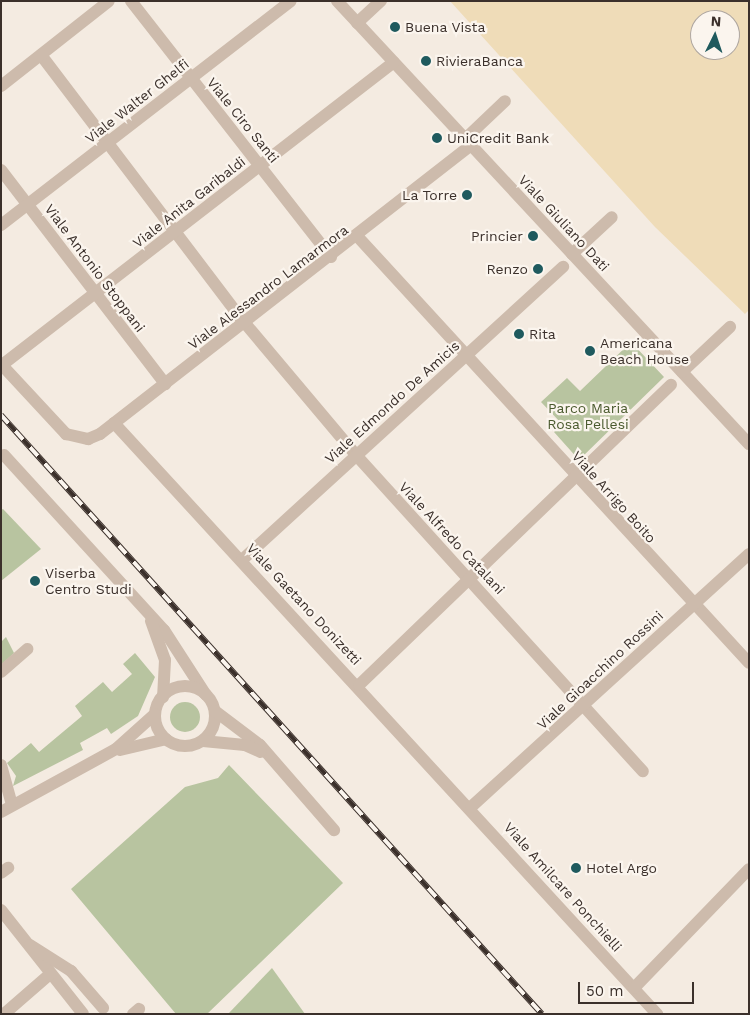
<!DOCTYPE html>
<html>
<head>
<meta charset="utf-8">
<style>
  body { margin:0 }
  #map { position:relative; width:750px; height:1015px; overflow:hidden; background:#f4ebe1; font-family:"Work Sans",sans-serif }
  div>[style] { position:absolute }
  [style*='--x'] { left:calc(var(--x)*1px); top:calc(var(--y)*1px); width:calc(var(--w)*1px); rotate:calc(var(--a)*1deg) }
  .green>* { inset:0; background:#b8c4a0 }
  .round { border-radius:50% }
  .sand>* { inset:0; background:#efdcb8 }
  .minor>* { height:12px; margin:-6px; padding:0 6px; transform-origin:6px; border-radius:6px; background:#cdbbac }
  .minor>.ring { margin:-6px; padding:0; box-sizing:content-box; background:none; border:12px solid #cdbbac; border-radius:50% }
  .rail>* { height:5.5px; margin-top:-2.75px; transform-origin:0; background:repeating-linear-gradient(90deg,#fbf5ee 0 11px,#3b302b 0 22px); box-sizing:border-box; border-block:1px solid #3b302b }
  .dots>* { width:14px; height:14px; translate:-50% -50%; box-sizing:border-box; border:2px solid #fbf5ee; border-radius:50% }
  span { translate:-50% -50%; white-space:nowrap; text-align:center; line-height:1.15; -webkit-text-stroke:4.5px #fbf5ee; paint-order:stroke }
  .poi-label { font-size:14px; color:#3b302b }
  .left { translate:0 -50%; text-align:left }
  .right { translate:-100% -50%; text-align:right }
  .street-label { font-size:14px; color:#3b302b }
  .park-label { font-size:14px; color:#4a5a2e }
  .frame { position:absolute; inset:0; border:2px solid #3b302b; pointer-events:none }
  .north { position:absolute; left:690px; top:10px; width:50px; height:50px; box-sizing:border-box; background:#fbf5ee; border:1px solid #aea6a0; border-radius:50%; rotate:4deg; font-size:14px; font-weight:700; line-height:20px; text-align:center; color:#3b302b }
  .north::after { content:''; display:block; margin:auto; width:18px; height:22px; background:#1f5a5e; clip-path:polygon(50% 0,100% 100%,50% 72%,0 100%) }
  .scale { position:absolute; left:578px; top:982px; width:116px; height:22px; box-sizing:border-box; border:2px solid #3b302b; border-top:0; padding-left:6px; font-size:15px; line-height:18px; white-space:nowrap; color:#3b302b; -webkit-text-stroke:4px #fbf5ee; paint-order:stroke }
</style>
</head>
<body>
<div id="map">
  <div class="green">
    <div style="clip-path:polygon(631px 342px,664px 377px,579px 460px,554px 432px,562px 424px,541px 402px,567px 378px,580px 391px)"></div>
    <div style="clip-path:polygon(3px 509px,41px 549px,1px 581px,1px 510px)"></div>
    <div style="clip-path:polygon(6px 637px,14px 653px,1px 665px,1px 642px)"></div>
    <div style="clip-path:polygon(135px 653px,155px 677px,138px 716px,111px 734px,107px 728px,80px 743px,83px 750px,13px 786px,16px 776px,7px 763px,31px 743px,39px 752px,82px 716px,75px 706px,103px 682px,112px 692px,132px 674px,123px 664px)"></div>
    <div class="round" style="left:170px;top:702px;width:30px;height:30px"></div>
    <div style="clip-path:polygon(229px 765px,343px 883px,207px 1014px,176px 1014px,71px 889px,185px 787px,218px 778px)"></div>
    <div style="clip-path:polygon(272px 968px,305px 1014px,228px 1014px)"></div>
  </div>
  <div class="sand">
    <div style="clip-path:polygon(evenodd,450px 1px,749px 1px,749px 310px,745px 314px,655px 227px,450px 1px,700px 20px,730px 20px,730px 50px,700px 50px,700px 20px)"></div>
  </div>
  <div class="minor">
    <div style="--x:131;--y:1;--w:325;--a:52"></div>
    <div style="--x:337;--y:1;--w:605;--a:47.08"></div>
    <div style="--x:357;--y:23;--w:33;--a:-43"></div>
    <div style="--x:41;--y:55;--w:335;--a:52.8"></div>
    <div style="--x:244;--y:322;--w:174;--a:49.9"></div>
    <div style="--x:356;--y:455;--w:427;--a:47.8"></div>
    <div style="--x:1;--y:86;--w:137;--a:-38.2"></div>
    <div style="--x:465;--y:139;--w:55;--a:-43.5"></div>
    <div style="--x:1;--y:170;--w:270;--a:52.5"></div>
    <div style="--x:1;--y:225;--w:366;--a:-37.7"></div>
    <div style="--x:358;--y:237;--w:578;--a:47.45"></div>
    <div style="--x:572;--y:254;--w:54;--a:-42.8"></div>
    <div style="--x:1;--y:364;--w:96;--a:47.1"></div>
    <div style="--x:66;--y:434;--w:23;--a:13"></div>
    <div style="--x:88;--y:439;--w:13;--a:-23"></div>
    <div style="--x:100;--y:434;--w:470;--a:-37.9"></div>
    <div style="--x:2;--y:365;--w:495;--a:-37.7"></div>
    <div style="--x:682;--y:372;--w:66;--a:-43.2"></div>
    <div style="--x:114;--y:423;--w:803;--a:47.42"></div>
    <div style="--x:4;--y:455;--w:237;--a:47.6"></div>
    <div style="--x:164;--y:630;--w:77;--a:57.1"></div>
    <div style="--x:242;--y:560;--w:435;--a:-42.4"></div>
    <div style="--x:151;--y:621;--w:41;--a:70.3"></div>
    <div style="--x:165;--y:660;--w:37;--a:93"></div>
    <div style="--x:1;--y:672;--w:35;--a:-41"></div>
    <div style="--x:359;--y:685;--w:433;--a:-43.9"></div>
    <div class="ring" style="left:155px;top:686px;width:48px;height:48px"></div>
    <div style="--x:215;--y:711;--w:56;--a:37.1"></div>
    <div style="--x:260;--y:745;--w:113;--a:49"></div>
    <div style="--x:203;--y:741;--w:42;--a:5.4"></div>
    <div style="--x:245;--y:745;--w:17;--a:24"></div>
    <div style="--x:120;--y:750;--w:47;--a:-13.4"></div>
    <div style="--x:1;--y:765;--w:41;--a:74.6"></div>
    <div style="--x:471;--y:807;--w:376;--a:-42.3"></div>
    <div style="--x:1;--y:812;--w:131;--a:-28.7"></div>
    <div style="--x:116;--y:749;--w:52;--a:-41.9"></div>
    <div style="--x:1;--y:873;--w:9;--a:-36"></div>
    <div style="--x:1;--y:910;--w:132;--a:51.7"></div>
    <div style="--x:30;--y:945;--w:49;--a:32.4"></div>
    <div style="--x:71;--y:971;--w:49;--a:49.1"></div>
    <div style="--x:634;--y:988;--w:165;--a:-46"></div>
    <div style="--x:4;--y:1014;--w:61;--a:-41"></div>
    <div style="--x:133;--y:1014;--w:8;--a:-40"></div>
  </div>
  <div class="rail">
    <div style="--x:1;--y:415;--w:807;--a:47.91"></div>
  </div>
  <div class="dots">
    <div style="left:395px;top:27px;background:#1f5a5e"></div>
    <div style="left:426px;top:61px;background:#1f5a5e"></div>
    <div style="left:437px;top:138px;background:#1f5a5e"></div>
    <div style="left:467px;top:195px;background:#1f5a5e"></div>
    <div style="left:533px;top:236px;background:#1f5a5e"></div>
    <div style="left:538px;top:269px;background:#1f5a5e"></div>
    <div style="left:519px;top:334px;background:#1f5a5e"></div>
    <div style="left:590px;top:351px;background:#1f5a5e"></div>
    <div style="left:35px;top:581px;background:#1f5a5e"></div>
    <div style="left:576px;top:868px;background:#1f5a5e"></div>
  </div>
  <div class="poi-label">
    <span class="left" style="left:405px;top:27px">Buena Vista</span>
    <span class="left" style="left:436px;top:61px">RivieraBanca</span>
    <span class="left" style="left:447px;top:138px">UniCredit Bank</span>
    <span class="right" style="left:457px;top:195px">La Torre</span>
    <span class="right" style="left:523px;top:236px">Princier</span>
    <span class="right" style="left:528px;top:269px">Renzo</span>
    <span class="left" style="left:529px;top:334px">Rita</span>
    <span class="left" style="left:600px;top:351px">Americana<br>Beach House</span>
    <span class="left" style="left:45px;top:581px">Viserba<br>Centro Studi</span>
    <span class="left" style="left:586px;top:868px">Hotel Argo</span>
  </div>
  <div class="street-label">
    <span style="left:137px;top:101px;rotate:-38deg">Viale Walter Ghelfi</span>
    <span style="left:243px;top:120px;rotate:51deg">Viale Ciro Santi</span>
    <span style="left:189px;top:202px;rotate:-38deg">Viale Anita Garibaldi</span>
    <span style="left:564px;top:223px;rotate:47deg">Viale Giuliano Dati</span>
    <span style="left:95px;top:268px;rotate:53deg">Viale Antonio Stoppani</span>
    <span style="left:268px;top:287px;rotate:-37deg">Viale Alessandro Lamarmora</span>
    <span style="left:392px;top:402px;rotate:-42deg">Viale Edmondo De Amicis</span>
    <span style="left:614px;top:497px;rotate:48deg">Viale Arrigo Boito</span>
    <span style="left:452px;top:538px;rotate:47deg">Viale Alfredo Catalani</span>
    <span style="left:304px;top:604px;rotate:47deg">Viale Gaetano Donizetti</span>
    <span style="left:600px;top:670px;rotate:-43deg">Viale Gioacchino Rossini</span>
    <span style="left:563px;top:887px;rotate:48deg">Viale Amilcare Ponchielli</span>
  </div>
  <div class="park-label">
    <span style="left:588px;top:416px">Parco Maria<br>Rosa Pellesi</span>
  </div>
  <div class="frame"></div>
  <div class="north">N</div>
  <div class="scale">50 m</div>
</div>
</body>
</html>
